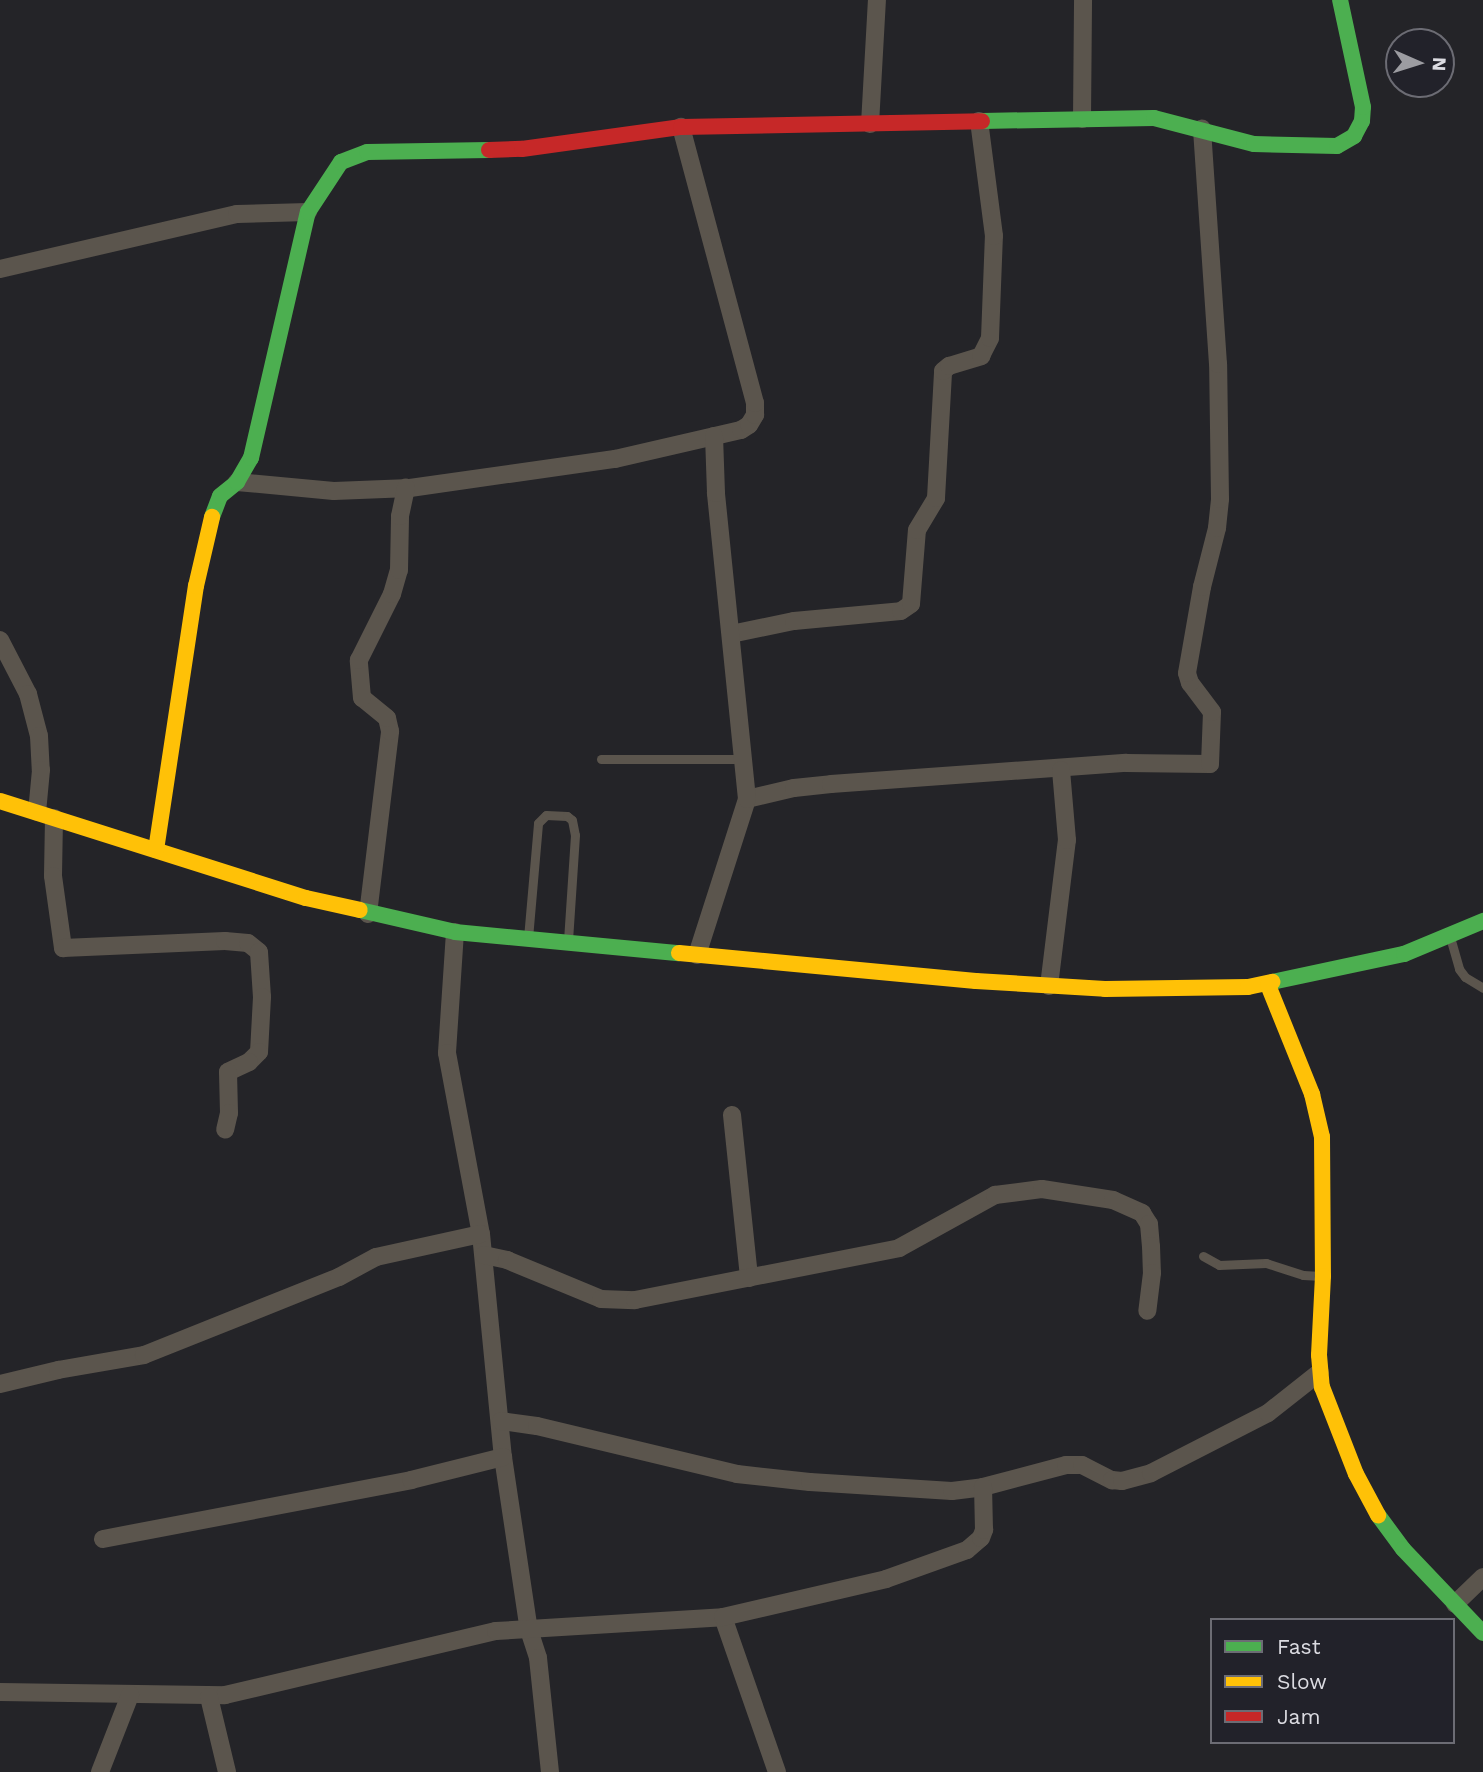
<!DOCTYPE html>
<html>
<head>
<meta charset="utf-8">
<style>
  body { margin:0 }
  #map { position:relative; width:1483px; height:1772px; overflow:hidden; background:#242428; font-family:"Work Sans",sans-serif }
  div>[style] { position:absolute }
  [style*='--x'] { left:calc(var(--x)*1px); top:calc(var(--y)*1px); width:calc(var(--w)*1px); rotate:calc(var(--a)*1deg) }
  .lane>* { height:9px; margin:-4.5px; padding:0 4.5px; transform-origin:4.5px; border-radius:4.5px; background:#5b554d }
  .street>* { height:18px; margin:-9px; padding:0 9px; transform-origin:9px; border-radius:9px; background:#5b554d }
  .fast>* { height:16px; margin:-8px; padding:0 8px; transform-origin:8px; border-radius:8px; background:#4caf50 }
  .slow>* { height:16px; margin:-8px; padding:0 8px; transform-origin:8px; border-radius:8px; background:#ffc107 }
  .jam>* { height:16px; margin:-8px; padding:0 8px; transform-origin:8px; border-radius:8px; background:#c62828 }
  span { translate:-50% -50%; white-space:nowrap; text-align:center; line-height:1.15; -webkit-text-stroke:7px #22222a; paint-order:stroke }
  .legend { position:absolute; left:1210px; top:1618px; width:245px; height:126px; box-sizing:border-box; background:#22222a; border:2px solid #6c6c74; margin:0; padding:9px 12px; list-style:none; font-size:21px; color:#dcdce2 }
  .legend li { display:flex; align-items:center; gap:14px; height:35px }
  .legend b { width:35px; border:2px solid #6c6c74 }
  .north { position:absolute; left:1385px; top:28px; width:70px; height:70px; box-sizing:border-box; background:#22222a; border:2px solid #6c6c74; border-radius:50%; rotate:93deg; font-size:19px; font-weight:700; line-height:28px; text-align:center; color:#dcdce2 }
  .north::after { content:''; display:block; margin:auto; width:24px; height:32px; background:#9c9ca1; clip-path:polygon(50% 0,100% 100%,50% 72%,0 100%) }
</style>
</head>
<body>
<div id="map">
  <div class="lane">
    <div style="--x:601;--y:759;--w:143;--a:0"></div>
    <div style="--x:1450;--y:937;--w:33;--a:74"></div>
    <div style="--x:1459;--y:969;--w:10;--a:53"></div>
    <div style="--x:1465;--y:977;--w:21;--a:31"></div>
    <div style="--x:528;--y:938;--w:115;--a:-85"></div>
    <div style="--x:538;--y:823;--w:11;--a:-45"></div>
    <div style="--x:546;--y:815;--w:21;--a:3"></div>
    <div style="--x:567;--y:816;--w:6;--a:39"></div>
    <div style="--x:572;--y:820;--w:15;--a:79"></div>
    <div style="--x:575;--y:835;--w:106;--a:93.8"></div>
    <div style="--x:1203;--y:1256;--w:18;--a:29"></div>
    <div style="--x:1219;--y:1265;--w:47;--a:-2.4"></div>
    <div style="--x:1266;--y:1263;--w:39;--a:18"></div>
    <div style="--x:1303;--y:1275;--w:18;--a:3"></div>
  </div>
  <div class="street">
    <div style="--x:1082;--y:119;--w:119;--a:-89.5"></div>
    <div style="--x:870;--y:124;--w:124;--a:-86.8"></div>
    <div style="--x:0;--y:269;--w:243;--a:-13.1"></div>
    <div style="--x:237;--y:214;--w:71;--a:-1.6"></div>
    <div style="--x:237;--y:482;--w:97;--a:5.3"></div>
    <div style="--x:334;--y:491;--w:76;--a:-2.3"></div>
    <div style="--x:410;--y:488;--w:207;--a:-8.1"></div>
    <div style="--x:615;--y:459;--w:129;--a:-13"></div>
    <div style="--x:741;--y:430;--w:9;--a:-32"></div>
    <div style="--x:749;--y:425;--w:12;--a:-59"></div>
    <div style="--x:755;--y:415;--w:12;--a:-90"></div>
    <div style="--x:755;--y:403;--w:286;--a:-105"></div>
    <div style="--x:731;--y:634;--w:64;--a:-11.7"></div>
    <div style="--x:794;--y:621;--w:107;--a:-5.3"></div>
    <div style="--x:901;--y:611;--w:12;--a:-35"></div>
    <div style="--x:911;--y:604;--w:74;--a:-85.4"></div>
    <div style="--x:917;--y:530;--w:37;--a:-59"></div>
    <div style="--x:936;--y:498;--w:127;--a:-86.8"></div>
    <div style="--x:943;--y:371;--w:8;--a:-40"></div>
    <div style="--x:949;--y:366;--w:34;--a:-17"></div>
    <div style="--x:981;--y:356;--w:20;--a:-63"></div>
    <div style="--x:990;--y:338;--w:102;--a:-87.8"></div>
    <div style="--x:994;--y:236;--w:116;--a:-97.4"></div>
    <div style="--x:0;--y:640;--w:61;--a:62.6"></div>
    <div style="--x:28;--y:694;--w:43;--a:75.3"></div>
    <div style="--x:39;--y:736;--w:34;--a:87"></div>
    <div style="--x:41;--y:770;--w:42;--a:95.4"></div>
    <div style="--x:747;--y:799;--w:48;--a:-13.2"></div>
    <div style="--x:794;--y:788;--w:37;--a:-6"></div>
    <div style="--x:831;--y:784;--w:296;--a:-4.1"></div>
    <div style="--x:1126;--y:763;--w:84;--a:0.7"></div>
    <div style="--x:1210;--y:764;--w:52;--a:-87.8"></div>
    <div style="--x:1212;--y:712;--w:36;--a:-127"></div>
    <div style="--x:1190;--y:683;--w:10;--a:-107"></div>
    <div style="--x:1187;--y:673;--w:87;--a:-80.1"></div>
    <div style="--x:1202;--y:587;--w:61;--a:-75.7"></div>
    <div style="--x:1217;--y:528;--w:29;--a:-84"></div>
    <div style="--x:1220;--y:499;--w:135;--a:-90.8"></div>
    <div style="--x:1218;--y:364;--w:236;--a:-93.9"></div>
    <div style="--x:54;--y:818;--w:58;--a:91"></div>
    <div style="--x:53;--y:876;--w:73;--a:82.1"></div>
    <div style="--x:63;--y:948;--w:162;--a:-2.5"></div>
    <div style="--x:225;--y:941;--w:23;--a:5"></div>
    <div style="--x:248;--y:943;--w:14;--a:39"></div>
    <div style="--x:259;--y:952;--w:45;--a:86.2"></div>
    <div style="--x:262;--y:997;--w:55;--a:93.1"></div>
    <div style="--x:259;--y:1052;--w:14;--a:135"></div>
    <div style="--x:249;--y:1062;--w:23;--a:155"></div>
    <div style="--x:228;--y:1072;--w:41;--a:88.6"></div>
    <div style="--x:229;--y:1113;--w:17;--a:103"></div>
    <div style="--x:368;--y:914;--w:184;--a:-83.1"></div>
    <div style="--x:390;--y:731;--w:13;--a:-103"></div>
    <div style="--x:387;--y:718;--w:32;--a:-141"></div>
    <div style="--x:362;--y:698;--w:38;--a:-95"></div>
    <div style="--x:359;--y:660;--w:74;--a:-63.4"></div>
    <div style="--x:392;--y:594;--w:25;--a:-74"></div>
    <div style="--x:399;--y:570;--w:54;--a:-88.9"></div>
    <div style="--x:400;--y:516;--w:29;--a:-78"></div>
    <div style="--x:455;--y:932;--w:121;--a:93.8"></div>
    <div style="--x:447;--y:1053;--w:184;--a:79.4"></div>
    <div style="--x:481;--y:1234;--w:224;--a:84.4"></div>
    <div style="--x:503;--y:1457;--w:175;--a:81.5"></div>
    <div style="--x:529;--y:1630;--w:29;--a:72"></div>
    <div style="--x:538;--y:1658;--w:115;--a:84"></div>
    <div style="--x:697;--y:955;--w:164;--a:-72.2"></div>
    <div style="--x:747;--y:799;--w:308;--a:-95.8"></div>
    <div style="--x:716;--y:493;--w:57;--a:-92"></div>
    <div style="--x:1049;--y:986;--w:147;--a:-83"></div>
    <div style="--x:1067;--y:840;--w:70;--a:-94.9"></div>
    <div style="--x:732;--y:1115;--w:164;--a:84"></div>
    <div style="--x:484;--y:1255;--w:24;--a:12"></div>
    <div style="--x:507;--y:1260;--w:102;--a:22.5"></div>
    <div style="--x:601;--y:1299;--w:34;--a:2"></div>
    <div style="--x:635;--y:1300;--w:269;--a:-11.1"></div>
    <div style="--x:899;--y:1248;--w:110;--a:-28.9"></div>
    <div style="--x:995;--y:1195;--w:47;--a:-7.3"></div>
    <div style="--x:1042;--y:1189;--w:72;--a:8.8"></div>
    <div style="--x:1113;--y:1200;--w:32;--a:24"></div>
    <div style="--x:1142;--y:1213;--w:13;--a:58"></div>
    <div style="--x:1149;--y:1224;--w:22;--a:85"></div>
    <div style="--x:1151;--y:1246;--w:27;--a:88"></div>
    <div style="--x:1152;--y:1273;--w:38;--a:97"></div>
    <div style="--x:0;--y:1384;--w:60;--a:-13.6"></div>
    <div style="--x:58;--y:1370;--w:87;--a:-9.9"></div>
    <div style="--x:144;--y:1355;--w:210;--a:-21.8"></div>
    <div style="--x:339;--y:1277;--w:42;--a:-28.4"></div>
    <div style="--x:376;--y:1257;--w:107;--a:-12.4"></div>
    <div style="--x:501;--y:1421;--w:36;--a:8"></div>
    <div style="--x:537;--y:1426;--w:206;--a:13.5"></div>
    <div style="--x:737;--y:1474;--w:73;--a:6.3"></div>
    <div style="--x:810;--y:1482;--w:142;--a:3.6"></div>
    <div style="--x:952;--y:1491;--w:31;--a:-7"></div>
    <div style="--x:983;--y:1487;--w:86;--a:-14.8"></div>
    <div style="--x:1066;--y:1465;--w:16;--a:0"></div>
    <div style="--x:1082;--y:1465;--w:34;--a:27"></div>
    <div style="--x:1112;--y:1480;--w:10;--a:6"></div>
    <div style="--x:1122;--y:1481;--w:30;--a:-15"></div>
    <div style="--x:1151;--y:1473;--w:131;--a:-27.1"></div>
    <div style="--x:1268;--y:1413;--w:66;--a:-38.3"></div>
    <div style="--x:103;--y:1539;--w:314;--a:-10.8"></div>
    <div style="--x:411;--y:1480;--w:95;--a:-14"></div>
    <div style="--x:1455;--y:1604;--w:39;--a:-44"></div>
    <div style="--x:723;--y:1617;--w:164;--a:70.8"></div>
    <div style="--x:0;--y:1692;--w:225;--a:0.8"></div>
    <div style="--x:225;--y:1695;--w:278;--a:-13.3"></div>
    <div style="--x:496;--y:1631;--w:227;--a:-3.5"></div>
    <div style="--x:723;--y:1617;--w:167;--a:-13.1"></div>
    <div style="--x:886;--y:1579;--w:86;--a:-19.7"></div>
    <div style="--x:967;--y:1550;--w:18;--a:-41"></div>
    <div style="--x:981;--y:1538;--w:9;--a:-69"></div>
    <div style="--x:984;--y:1530;--w:43;--a:-91.3"></div>
    <div style="--x:209;--y:1697;--w:77;--a:76.5"></div>
    <div style="--x:100;--y:1772;--w:83;--a:-68.7"></div>
  </div>
  <div class="fast">
    <div style="--x:982;--y:121;--w:172;--a:-1"></div>
    <div style="--x:1154;--y:118;--w:103;--a:14.6"></div>
    <div style="--x:1254;--y:144;--w:83;--a:1.4"></div>
    <div style="--x:1337;--y:146;--w:20;--a:-30"></div>
    <div style="--x:1354;--y:136;--w:17;--a:-62"></div>
    <div style="--x:1362;--y:121;--w:14;--a:-86"></div>
    <div style="--x:1363;--y:107;--w:109;--a:-102.1"></div>
    <div style="--x:212;--y:517;--w:22;--a:-69"></div>
    <div style="--x:220;--y:496;--w:22;--a:-39"></div>
    <div style="--x:237;--y:482;--w:28;--a:-60"></div>
    <div style="--x:251;--y:458;--w:253;--a:-77"></div>
    <div style="--x:308;--y:212;--w:60;--a:-56.6"></div>
    <div style="--x:341;--y:162;--w:28;--a:-21"></div>
    <div style="--x:367;--y:152;--w:122;--a:-0.9"></div>
    <div style="--x:360;--y:910;--w:98;--a:13"></div>
    <div style="--x:455;--y:932;--w:225;--a:5.4"></div>
    <div style="--x:1272;--y:982;--w:135;--a:-12"></div>
    <div style="--x:1404;--y:954;--w:86;--a:-22.7"></div>
    <div style="--x:1378;--y:1515;--w:42;--a:53.7"></div>
    <div style="--x:1403;--y:1549;--w:116;--a:46.4"></div>
  </div>
  <div class="slow">
    <div style="--x:0;--y:801;--w:321;--a:17.6"></div>
    <div style="--x:306;--y:898;--w:55;--a:12.5"></div>
    <div style="--x:156;--y:850;--w:267;--a:-81.4"></div>
    <div style="--x:196;--y:586;--w:71;--a:-76.9"></div>
    <div style="--x:679;--y:953;--w:298;--a:5.4"></div>
    <div style="--x:976;--y:981;--w:129;--a:3.5"></div>
    <div style="--x:1105;--y:989;--w:143;--a:-0.8"></div>
    <div style="--x:1248;--y:987;--w:25;--a:-12"></div>
    <div style="--x:1268;--y:985;--w:118;--a:68"></div>
    <div style="--x:1312;--y:1094;--w:44;--a:76.9"></div>
    <div style="--x:1322;--y:1137;--w:139;--a:89.6"></div>
    <div style="--x:1323;--y:1276;--w:79;--a:92.9"></div>
    <div style="--x:1319;--y:1355;--w:32;--a:85"></div>
    <div style="--x:1322;--y:1387;--w:93;--a:68.7"></div>
    <div style="--x:1356;--y:1474;--w:47;--a:61.8"></div>
  </div>
  <div class="jam">
    <div style="--x:489;--y:150;--w:33;--a:-2"></div>
    <div style="--x:522;--y:149;--w:161;--a:-7.9"></div>
    <div style="--x:681;--y:127;--w:301;--a:-1.1"></div>
  </div>
  <ul class="legend">
  <li><b style="height:9px;background:#4caf50"></b>Fast</li>
  <li><b style="height:9px;background:#ffc107"></b>Slow</li>
  <li><b style="height:9px;background:#c62828"></b>Jam</li>
  </ul>
  <div class="north">N</div>
</div>
</body>
</html>
